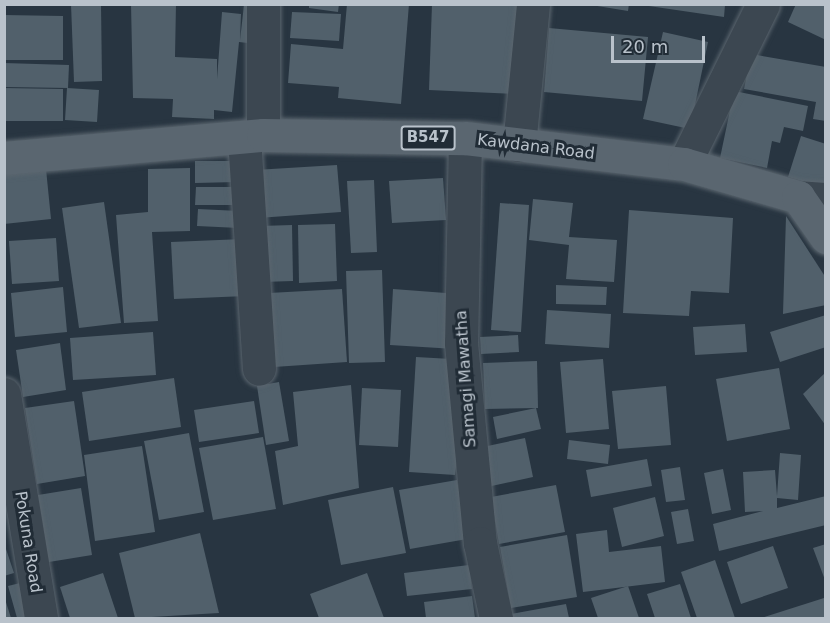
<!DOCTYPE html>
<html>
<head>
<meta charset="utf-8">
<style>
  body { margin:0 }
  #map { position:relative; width:830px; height:623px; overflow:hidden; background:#283541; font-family:"DejaVu Sans",sans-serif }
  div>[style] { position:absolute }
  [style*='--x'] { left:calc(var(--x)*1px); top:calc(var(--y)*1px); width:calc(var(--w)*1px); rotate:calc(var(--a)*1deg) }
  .building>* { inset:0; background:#51606b }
  .roads { filter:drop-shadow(0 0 2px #5a656e) drop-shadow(0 0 2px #5a656e) }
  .minor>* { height:33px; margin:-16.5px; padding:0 16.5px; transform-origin:16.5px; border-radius:16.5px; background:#3c4751 }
  .major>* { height:33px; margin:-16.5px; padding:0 16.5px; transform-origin:16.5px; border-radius:16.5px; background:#5a6670 }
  span { translate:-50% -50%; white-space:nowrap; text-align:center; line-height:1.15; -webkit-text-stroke:6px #212c36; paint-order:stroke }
  .shield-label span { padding:2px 4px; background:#212c36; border:2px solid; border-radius:4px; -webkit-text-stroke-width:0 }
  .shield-label { font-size:15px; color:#b9c2cb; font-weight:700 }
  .street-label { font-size:16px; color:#b9c2cb }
  .frame { position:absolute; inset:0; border:6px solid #b9c2cb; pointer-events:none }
  .scale { position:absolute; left:611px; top:36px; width:94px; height:27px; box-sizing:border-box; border:3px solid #b9c2cb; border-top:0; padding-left:8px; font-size:18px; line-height:21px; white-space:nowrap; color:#b9c2cb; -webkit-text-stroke:4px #212c36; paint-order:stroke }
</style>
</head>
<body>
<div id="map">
  <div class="building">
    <div style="clip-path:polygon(71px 4px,101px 4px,102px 81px,74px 82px)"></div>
    <div style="clip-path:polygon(131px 4px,176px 4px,175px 57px,217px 59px,217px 79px,222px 12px,241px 14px,240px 40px,244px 5px,262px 7px,257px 44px,239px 42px,232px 112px,214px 110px,214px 119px,172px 117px,173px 99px,133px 98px)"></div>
    <div style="clip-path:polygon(309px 4px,339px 4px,338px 12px,309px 8px)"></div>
    <div style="clip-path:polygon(347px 4px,409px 4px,401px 104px,338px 98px,339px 87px,288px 83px,291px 44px,343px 49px)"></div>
    <div style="clip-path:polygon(432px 4px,520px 4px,516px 94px,429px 90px)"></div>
    <div style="clip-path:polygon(585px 4px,629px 4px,628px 11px)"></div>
    <div style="clip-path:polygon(796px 4px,826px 4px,826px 40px,788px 22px)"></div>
    <div style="clip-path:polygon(642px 5px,725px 5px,724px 17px)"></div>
    <div style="clip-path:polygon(292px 12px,341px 14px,339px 41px,290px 38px)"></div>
    <div style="clip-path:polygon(4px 15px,63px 16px,63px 60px,4px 60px)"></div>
    <div style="clip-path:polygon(549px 28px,648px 37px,642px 101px,544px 92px)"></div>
    <div style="clip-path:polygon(663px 32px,708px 42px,690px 129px,643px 119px)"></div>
    <div style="clip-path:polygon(751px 54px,826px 67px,826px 121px,813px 119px,816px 102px,744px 89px)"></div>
    <div style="clip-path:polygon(4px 63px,69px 65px,68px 88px,4px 87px)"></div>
    <div style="clip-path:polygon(4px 88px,63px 89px,63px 121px,4px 121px)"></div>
    <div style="clip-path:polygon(67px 88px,99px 90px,97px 122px,65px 120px)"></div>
    <div style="clip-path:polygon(734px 91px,808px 106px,803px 131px,784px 127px,780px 143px,772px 141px,767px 168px,720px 158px)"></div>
    <div style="clip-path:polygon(801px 136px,826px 144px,826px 188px,788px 177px)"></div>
    <div style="clip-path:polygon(195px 161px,236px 161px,237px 182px,195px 183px)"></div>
    <div style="clip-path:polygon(337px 165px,341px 212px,258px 218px,255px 170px)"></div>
    <div style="clip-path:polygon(190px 168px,190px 231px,152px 232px,158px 321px,124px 323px,116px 215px,148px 212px,148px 169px)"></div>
    <div style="clip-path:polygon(46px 169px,51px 219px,4px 224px,4px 173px)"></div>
    <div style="clip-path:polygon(443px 178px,446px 220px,392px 223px,389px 181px)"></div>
    <div style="clip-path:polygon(374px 180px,377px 252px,351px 253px,347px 181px)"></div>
    <div style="clip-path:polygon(196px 187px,236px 187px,237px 205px,195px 205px)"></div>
    <div style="clip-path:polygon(533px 199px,573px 203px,569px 237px,617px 240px,614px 282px,566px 279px,569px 245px,529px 240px)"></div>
    <div style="clip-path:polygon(104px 202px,121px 323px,79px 328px,62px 208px)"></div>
    <div style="clip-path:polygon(500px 203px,529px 205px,521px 332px,491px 330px)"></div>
    <div style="clip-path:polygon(198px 209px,239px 211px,239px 228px,197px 226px)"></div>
    <div style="clip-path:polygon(629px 210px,733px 218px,729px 293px,691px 291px,689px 316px,623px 313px)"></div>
    <div style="clip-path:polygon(786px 216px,826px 278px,826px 305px,783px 314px)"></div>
    <div style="clip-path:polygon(335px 224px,337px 281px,299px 283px,298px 225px)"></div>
    <div style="clip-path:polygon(292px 225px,293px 281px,262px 282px,260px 226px)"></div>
    <div style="clip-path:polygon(56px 238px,59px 281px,12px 284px,9px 241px)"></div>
    <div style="clip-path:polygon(243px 239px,246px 296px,174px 299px,171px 242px)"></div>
    <div style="clip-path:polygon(382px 270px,385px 362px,349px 363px,346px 271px)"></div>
    <div style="clip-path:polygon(556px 285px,607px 287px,606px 305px,556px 304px)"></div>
    <div style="clip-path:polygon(63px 287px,67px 332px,15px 337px,11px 293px)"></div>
    <div style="clip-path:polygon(342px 289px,347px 362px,274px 367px,269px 293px)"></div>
    <div style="clip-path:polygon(393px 289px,459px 294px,455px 349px,390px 345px)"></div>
    <div style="clip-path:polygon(547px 310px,611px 314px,609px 348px,545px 344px)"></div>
    <div style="clip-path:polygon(826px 315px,826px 347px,780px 362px,770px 332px)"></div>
    <div style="clip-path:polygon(745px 324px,747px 352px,695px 355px,693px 327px)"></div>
    <div style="clip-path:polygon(153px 332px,156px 375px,73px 380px,70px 338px)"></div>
    <div style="clip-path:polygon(518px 335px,519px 352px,481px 354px,480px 337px)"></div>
    <div style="clip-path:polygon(60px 343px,66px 390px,23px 397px,16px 350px)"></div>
    <div style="clip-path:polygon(416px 357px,469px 360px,455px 475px,409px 472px)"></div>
    <div style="clip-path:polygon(603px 359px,609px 429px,566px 433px,560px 362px)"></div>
    <div style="clip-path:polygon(537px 361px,538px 408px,485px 409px,483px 363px)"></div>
    <div style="clip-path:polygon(779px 368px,790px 429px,727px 441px,716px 379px)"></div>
    <div style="clip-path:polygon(826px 372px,826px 426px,803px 394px)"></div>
    <div style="clip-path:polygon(174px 378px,181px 427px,89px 441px,82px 392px)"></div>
    <div style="clip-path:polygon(279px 382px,289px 441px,266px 445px,257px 386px)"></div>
    <div style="clip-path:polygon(351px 385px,359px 488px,283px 505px,275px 451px,298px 446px,293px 392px)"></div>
    <div style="clip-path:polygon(666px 386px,671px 445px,618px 449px,612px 391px)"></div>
    <div style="clip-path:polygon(362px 388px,401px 390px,398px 447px,359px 445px)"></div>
    <div style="clip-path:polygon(74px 401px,85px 476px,37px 484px,25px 408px)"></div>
    <div style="clip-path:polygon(254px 401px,259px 433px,199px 442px,194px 410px)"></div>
    <div style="clip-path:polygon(536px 408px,541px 429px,497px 439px,493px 417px)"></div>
    <div style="clip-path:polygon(189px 433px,204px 512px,159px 520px,144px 441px)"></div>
    <div style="clip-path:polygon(263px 437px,276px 509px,213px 520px,199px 448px)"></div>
    <div style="clip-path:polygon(525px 438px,533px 477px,487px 487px,478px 448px)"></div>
    <div style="clip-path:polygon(569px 440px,610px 445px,608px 464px,567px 459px)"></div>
    <div style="clip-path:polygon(142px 446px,155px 532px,95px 541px,84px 455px)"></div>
    <div style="clip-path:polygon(780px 453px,801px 455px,798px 500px,777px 498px,777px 508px,826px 496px,826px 525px,719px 551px,713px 524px,763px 511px,745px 512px,743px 472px,775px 470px,777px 496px)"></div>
    <div style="clip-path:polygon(647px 459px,652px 486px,591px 497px,586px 470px)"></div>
    <div style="clip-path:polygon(680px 467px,685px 500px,666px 502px,661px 470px)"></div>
    <div style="clip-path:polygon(723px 469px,731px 510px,712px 514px,704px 473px)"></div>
    <div style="clip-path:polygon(457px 480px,467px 539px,410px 549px,399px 490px)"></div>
    <div style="clip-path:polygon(556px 485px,565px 532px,499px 544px,491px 497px)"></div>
    <div style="clip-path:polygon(393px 487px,406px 553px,341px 565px,328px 500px)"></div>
    <div style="clip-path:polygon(81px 488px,92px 555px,49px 562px,38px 495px)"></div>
    <div style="clip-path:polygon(655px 497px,664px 536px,622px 547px,613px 508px)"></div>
    <div style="clip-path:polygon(688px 509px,694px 541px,677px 544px,671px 512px)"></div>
    <div style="clip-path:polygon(607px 530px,609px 552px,661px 546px,665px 582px,583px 592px,576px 534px)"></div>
    <div style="clip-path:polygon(200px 533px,219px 613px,135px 618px,119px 553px)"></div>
    <div style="clip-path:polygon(567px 535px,577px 597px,511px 608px,500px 547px)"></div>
    <div style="clip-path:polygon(4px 543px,14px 573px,4px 576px)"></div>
    <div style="clip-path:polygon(826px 544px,826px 580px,825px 580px,813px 548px)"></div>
    <div style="clip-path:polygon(773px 546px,788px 588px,741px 604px,727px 562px)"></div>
    <div style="clip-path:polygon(715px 560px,735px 618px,697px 618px,681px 572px)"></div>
    <div style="clip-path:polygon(469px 565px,472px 589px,407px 596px,404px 573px)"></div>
    <div style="clip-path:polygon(103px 573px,118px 618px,70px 618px,60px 587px)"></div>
    <div style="clip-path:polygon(367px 573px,384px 618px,319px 618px,310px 594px)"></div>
    <div style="clip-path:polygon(24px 582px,34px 618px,17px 618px,8px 586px)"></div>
    <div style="clip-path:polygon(680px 584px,691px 618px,655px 618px,647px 594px)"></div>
    <div style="clip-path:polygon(628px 586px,639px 618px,598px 618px,591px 598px)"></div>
    <div style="clip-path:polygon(472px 596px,475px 618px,426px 618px,424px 602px)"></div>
    <div style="clip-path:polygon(824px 598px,826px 618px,761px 618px)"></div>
    <div style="clip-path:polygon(4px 599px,5px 599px,11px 618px,4px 618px)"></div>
    <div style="clip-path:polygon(566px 604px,569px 618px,512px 618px,511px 614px)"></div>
  </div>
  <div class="roads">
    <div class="minor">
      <div style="--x:263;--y:135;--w:131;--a:-90"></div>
      <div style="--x:244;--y:137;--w:232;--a:86.3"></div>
      <div style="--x:465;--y:138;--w:205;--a:91.1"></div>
      <div style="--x:461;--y:343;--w:201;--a:84.6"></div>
      <div style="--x:480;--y:543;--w:77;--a:78"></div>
      <div style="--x:519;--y:145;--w:142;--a:-84.3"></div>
      <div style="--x:684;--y:164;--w:178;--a:-63.7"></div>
      <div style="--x:798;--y:197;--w:28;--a:4"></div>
      <div style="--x:4;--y:394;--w:227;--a:80.6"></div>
    </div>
    <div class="major">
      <div style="--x:4;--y:158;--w:260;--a:-5.1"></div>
      <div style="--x:263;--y:135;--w:202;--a:0.9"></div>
      <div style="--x:465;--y:138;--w:221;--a:6.8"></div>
      <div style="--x:684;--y:164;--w:119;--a:16.1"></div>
      <div style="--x:798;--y:197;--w:49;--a:55"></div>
    </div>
  </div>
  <div class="shield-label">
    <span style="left:428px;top:138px">B547</span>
  </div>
  <div class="street-label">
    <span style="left:536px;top:147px;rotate:7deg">Kawdana Road</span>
    <span style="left:466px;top:379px;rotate:-94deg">Samagi Mawatha</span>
    <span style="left:28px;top:542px;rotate:81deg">Pokuna Road</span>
  </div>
  <div class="frame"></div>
  <div class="scale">20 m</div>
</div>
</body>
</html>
